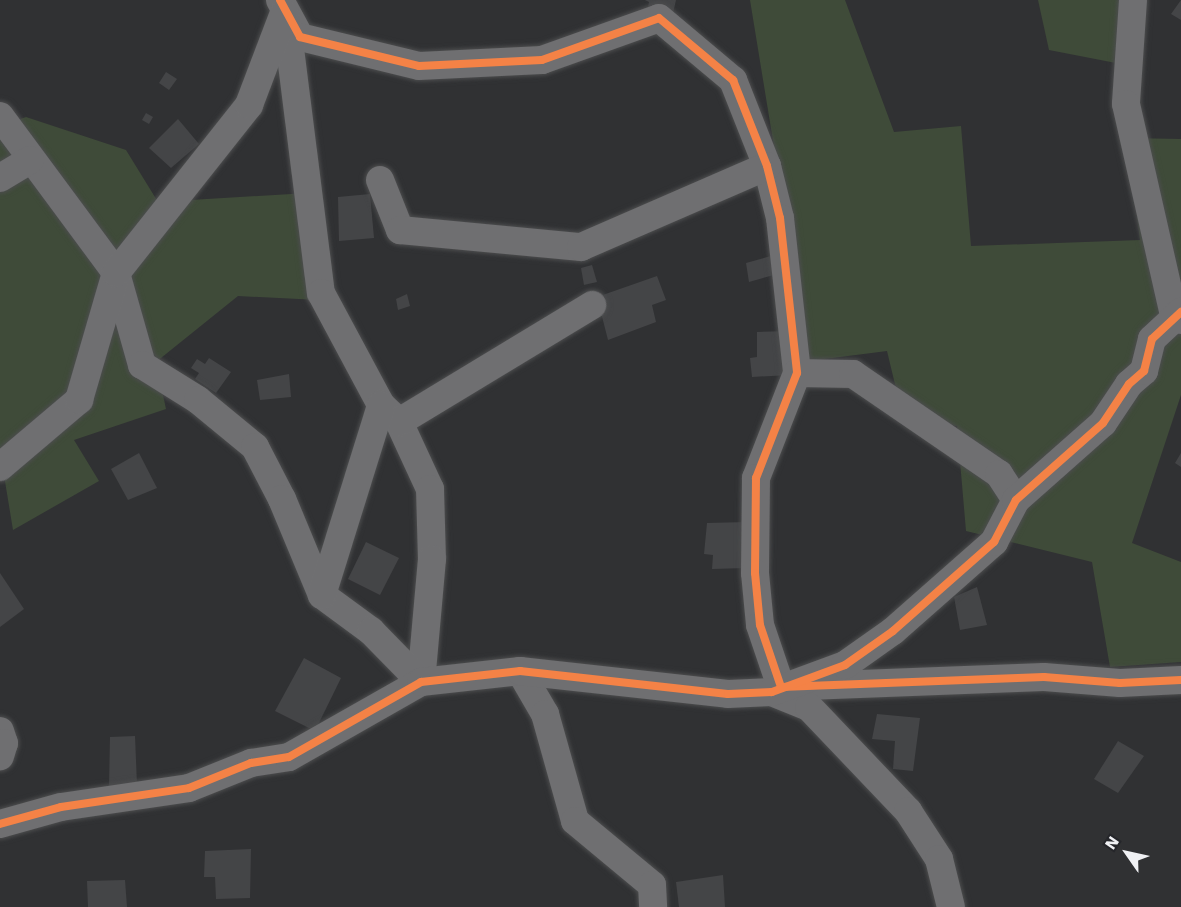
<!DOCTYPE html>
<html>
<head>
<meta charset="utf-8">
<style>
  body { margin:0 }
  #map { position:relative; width:1181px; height:907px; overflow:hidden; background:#303133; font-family:"Work Sans",sans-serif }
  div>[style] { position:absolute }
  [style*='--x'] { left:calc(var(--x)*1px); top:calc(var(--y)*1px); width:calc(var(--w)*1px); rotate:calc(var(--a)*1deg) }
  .green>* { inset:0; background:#3f4b39 }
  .building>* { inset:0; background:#444547 }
  .roads { filter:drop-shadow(0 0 2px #4c4d4e) drop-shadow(0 0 2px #4c4d4e) }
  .street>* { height:28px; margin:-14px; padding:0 14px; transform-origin:14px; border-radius:14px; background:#6f6f71 }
  .cycleway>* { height:8px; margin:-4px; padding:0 4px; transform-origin:4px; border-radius:4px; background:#f48246 }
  span { translate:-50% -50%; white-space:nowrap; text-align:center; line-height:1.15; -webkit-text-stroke:4.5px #25262a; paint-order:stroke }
  .north { position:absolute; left:1097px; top:823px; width:60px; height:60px; -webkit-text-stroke:4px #25262a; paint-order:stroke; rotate:304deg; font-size:16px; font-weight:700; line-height:24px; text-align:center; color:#f0f1f4 }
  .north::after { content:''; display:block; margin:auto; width:21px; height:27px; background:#f0f1f4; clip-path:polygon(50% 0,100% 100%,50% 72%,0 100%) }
</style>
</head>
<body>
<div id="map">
  <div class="green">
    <div style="clip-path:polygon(750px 0,845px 0,894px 132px,961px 126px,971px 246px,1140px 240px,1127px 138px,1181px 139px,1181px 395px,1132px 543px,1181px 562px,1181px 662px,1110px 667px,1092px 562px,966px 531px,957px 426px,904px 422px,887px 351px,809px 361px)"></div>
    <div style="clip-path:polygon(1038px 0,1136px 0,1121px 64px,1049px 50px)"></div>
    <div style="clip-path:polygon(26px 117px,126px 150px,158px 202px,308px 193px,319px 300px,238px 296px,156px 362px,166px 409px,74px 440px,99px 481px,13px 530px,0 451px,0 126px)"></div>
  </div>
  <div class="building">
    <div style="clip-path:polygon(645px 0,676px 0,672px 18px,647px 12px,649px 2px)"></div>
    <div style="clip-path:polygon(1181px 0,1181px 20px,1171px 14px)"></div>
    <div style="clip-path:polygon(166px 72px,177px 79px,169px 90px,159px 83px)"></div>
    <div style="clip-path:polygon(146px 113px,153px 117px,149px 124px,142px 120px)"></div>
    <div style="clip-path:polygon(178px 119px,199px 144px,171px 168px,149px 148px)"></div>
    <div style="clip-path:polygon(370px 194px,374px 238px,339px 241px,338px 197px)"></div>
    <div style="clip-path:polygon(778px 254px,777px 274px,749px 282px,746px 263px)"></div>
    <div style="clip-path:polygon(592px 265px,597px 282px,584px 285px,581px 268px)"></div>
    <div style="clip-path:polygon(657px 276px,666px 300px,652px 305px,656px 322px,608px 340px,597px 297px)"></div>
    <div style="clip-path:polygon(407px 294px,410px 306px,398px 310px,396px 299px)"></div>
    <div style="clip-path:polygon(790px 331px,790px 375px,752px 377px,750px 358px,757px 357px,757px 332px)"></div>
    <div style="clip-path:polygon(209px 358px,231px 372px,216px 393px,195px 379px,199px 373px,191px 368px,197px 359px,205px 364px)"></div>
    <div style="clip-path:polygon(289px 374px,291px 397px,260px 400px,257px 380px)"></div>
    <div style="clip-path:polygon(139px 453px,157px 488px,128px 500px,111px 469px)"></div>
    <div style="clip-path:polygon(1181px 453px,1181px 467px,1175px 463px)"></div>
    <div style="clip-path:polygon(747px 522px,746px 568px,712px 569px,713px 555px,704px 554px,707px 523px)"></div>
    <div style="clip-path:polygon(366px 542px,399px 558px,380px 595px,348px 579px)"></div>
    <div style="clip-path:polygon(0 573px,24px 609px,0 627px)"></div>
    <div style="clip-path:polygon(977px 587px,987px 625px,960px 630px,954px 597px)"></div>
    <div style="clip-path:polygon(304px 658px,341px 678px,315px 731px,275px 711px)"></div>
    <div style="clip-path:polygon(877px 714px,920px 718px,913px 771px,893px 769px,895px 741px,872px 739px)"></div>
    <div style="clip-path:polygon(135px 736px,137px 785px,109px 788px,110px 737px)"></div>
    <div style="clip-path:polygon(1118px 741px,1144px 756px,1118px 793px,1094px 779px)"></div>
    <div style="clip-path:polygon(251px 849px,250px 898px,216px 899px,215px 877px,204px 877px,205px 851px)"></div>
    <div style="clip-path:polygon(723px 875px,725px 907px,679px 907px,676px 882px)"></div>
    <div style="clip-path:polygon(125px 880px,127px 907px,88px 907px,87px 881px)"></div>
  </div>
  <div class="roads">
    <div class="street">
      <div style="--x:280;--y:0;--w:42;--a:61.6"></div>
      <div style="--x:300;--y:37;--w:122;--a:13.7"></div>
      <div style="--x:419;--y:66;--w:123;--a:-2.8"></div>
      <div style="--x:542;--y:60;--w:124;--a:-19.7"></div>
      <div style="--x:659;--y:18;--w:97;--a:40"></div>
      <div style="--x:733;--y:80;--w:92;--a:68.4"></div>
      <div style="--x:767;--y:166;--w:54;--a:76"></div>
      <div style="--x:780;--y:218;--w:156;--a:83.7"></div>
      <div style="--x:797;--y:373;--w:113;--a:111.3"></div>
      <div style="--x:756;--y:478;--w:95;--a:90.6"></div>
      <div style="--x:755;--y:573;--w:52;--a:84.5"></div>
      <div style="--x:760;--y:625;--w:65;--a:71.3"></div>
      <div style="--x:781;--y:687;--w:263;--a:-2.2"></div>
      <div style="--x:1044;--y:677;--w:76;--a:4.5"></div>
      <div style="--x:1120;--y:683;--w:61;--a:-2.8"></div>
      <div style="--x:1133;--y:0;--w:104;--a:93.9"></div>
      <div style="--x:1126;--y:104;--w:217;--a:77.2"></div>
      <div style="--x:1174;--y:316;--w:8;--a:30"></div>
      <div style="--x:286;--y:17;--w:278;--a:82.8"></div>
      <div style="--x:321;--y:293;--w:127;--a:61.8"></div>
      <div style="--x:381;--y:405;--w:25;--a:43"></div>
      <div style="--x:399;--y:422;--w:74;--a:65.2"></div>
      <div style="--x:430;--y:489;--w:70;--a:88.4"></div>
      <div style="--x:432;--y:559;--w:123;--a:95.1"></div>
      <div style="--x:0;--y:116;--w:195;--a:53.5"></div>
      <div style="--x:116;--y:273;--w:96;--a:74.2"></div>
      <div style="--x:142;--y:365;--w:66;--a:32"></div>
      <div style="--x:198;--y:400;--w:74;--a:39.5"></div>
      <div style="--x:255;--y:447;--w:59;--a:62.6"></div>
      <div style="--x:282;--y:499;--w:104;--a:67.4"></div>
      <div style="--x:322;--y:595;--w:61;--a:36.3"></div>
      <div style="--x:371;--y:631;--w:71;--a:45.6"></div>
      <div style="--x:0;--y:178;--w:35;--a:-31"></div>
      <div style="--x:380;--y:180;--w:54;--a:68.2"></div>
      <div style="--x:400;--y:230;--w:182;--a:5.4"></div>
      <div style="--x:581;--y:247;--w:203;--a:-23.5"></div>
      <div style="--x:797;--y:373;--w:56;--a:1"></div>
      <div style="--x:853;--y:374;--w:177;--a:34.4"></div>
      <div style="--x:999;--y:474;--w:31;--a:57"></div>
      <div style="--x:399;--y:422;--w:226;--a:-31.2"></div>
      <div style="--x:0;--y:467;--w:104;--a:-40.3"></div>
      <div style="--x:79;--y:400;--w:132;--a:-73.8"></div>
      <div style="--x:116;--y:273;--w:214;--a:-51.6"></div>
      <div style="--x:249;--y:105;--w:98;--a:-69.2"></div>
      <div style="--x:322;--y:595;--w:199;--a:-72.7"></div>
      <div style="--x:520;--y:671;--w:50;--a:59.8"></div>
      <div style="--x:545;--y:714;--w:111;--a:74.3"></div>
      <div style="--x:575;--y:821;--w:100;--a:39.7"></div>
      <div style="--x:652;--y:885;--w:22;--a:87"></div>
      <div style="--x:774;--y:693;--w:38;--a:22"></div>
      <div style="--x:809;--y:707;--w:144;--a:46.4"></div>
      <div style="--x:908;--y:811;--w:57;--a:57.1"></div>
      <div style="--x:939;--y:859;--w:49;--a:76"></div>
      <div style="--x:0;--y:731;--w:13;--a:72"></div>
      <div style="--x:4;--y:743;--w:14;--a:107"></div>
      <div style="--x:0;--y:824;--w:63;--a:-15.6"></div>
      <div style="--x:61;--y:807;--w:129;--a:-8.4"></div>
      <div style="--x:189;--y:788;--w:67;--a:-22"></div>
      <div style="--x:251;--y:763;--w:38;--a:-9"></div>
      <div style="--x:289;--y:757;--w:152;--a:-29.6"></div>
      <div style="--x:421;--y:682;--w:100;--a:-6.3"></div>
      <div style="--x:520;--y:671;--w:209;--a:6.3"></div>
      <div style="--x:728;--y:694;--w:44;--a:-2.6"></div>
      <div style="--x:772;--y:692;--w:78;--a:-20.3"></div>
      <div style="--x:845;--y:665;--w:59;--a:-35.3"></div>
      <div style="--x:893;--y:631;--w:135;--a:-41.4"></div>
      <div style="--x:994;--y:542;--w:47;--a:-62.4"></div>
      <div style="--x:1016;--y:500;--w:116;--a:-41.5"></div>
      <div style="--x:1103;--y:423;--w:47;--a:-56.3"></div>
      <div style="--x:1129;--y:384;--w:20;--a:-41"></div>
      <div style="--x:1144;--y:371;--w:33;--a:-76"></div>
      <div style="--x:1152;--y:339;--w:40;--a:-43"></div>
    </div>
  </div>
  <div class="cycleway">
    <div style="--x:280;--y:0;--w:42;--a:61.6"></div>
    <div style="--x:300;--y:37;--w:122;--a:13.7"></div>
    <div style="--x:419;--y:66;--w:123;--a:-2.8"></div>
    <div style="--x:542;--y:60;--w:124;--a:-19.7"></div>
    <div style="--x:659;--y:18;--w:97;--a:40"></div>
    <div style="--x:733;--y:80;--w:92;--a:68.4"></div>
    <div style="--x:767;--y:166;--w:54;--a:76"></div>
    <div style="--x:780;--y:218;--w:156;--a:83.7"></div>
    <div style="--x:797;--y:373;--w:113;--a:111.3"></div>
    <div style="--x:756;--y:478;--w:95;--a:90.6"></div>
    <div style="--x:755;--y:573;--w:52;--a:84.5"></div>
    <div style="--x:760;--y:625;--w:65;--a:71.3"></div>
    <div style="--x:781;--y:687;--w:263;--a:-2.2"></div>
    <div style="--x:1044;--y:677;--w:76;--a:4.5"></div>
    <div style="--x:1120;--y:683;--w:61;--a:-2.8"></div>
    <div style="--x:0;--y:824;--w:63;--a:-15.6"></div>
    <div style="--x:61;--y:807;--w:129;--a:-8.4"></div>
    <div style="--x:189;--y:788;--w:67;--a:-22"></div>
    <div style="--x:251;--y:763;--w:38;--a:-9"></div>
    <div style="--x:289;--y:757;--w:152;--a:-29.6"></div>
    <div style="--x:421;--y:682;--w:100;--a:-6.3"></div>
    <div style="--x:520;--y:671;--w:209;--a:6.3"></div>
    <div style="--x:728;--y:694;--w:44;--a:-2.6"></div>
    <div style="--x:772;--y:692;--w:78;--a:-20.3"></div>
    <div style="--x:845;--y:665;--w:59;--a:-35.3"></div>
    <div style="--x:893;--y:631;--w:135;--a:-41.4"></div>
    <div style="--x:994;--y:542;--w:47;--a:-62.4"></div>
    <div style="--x:1016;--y:500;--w:116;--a:-41.5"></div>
    <div style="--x:1103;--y:423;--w:47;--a:-56.3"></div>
    <div style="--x:1129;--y:384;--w:20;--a:-41"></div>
    <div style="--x:1144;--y:371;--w:33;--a:-76"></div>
    <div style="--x:1152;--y:339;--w:40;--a:-43"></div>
  </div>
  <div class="north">N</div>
</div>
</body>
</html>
